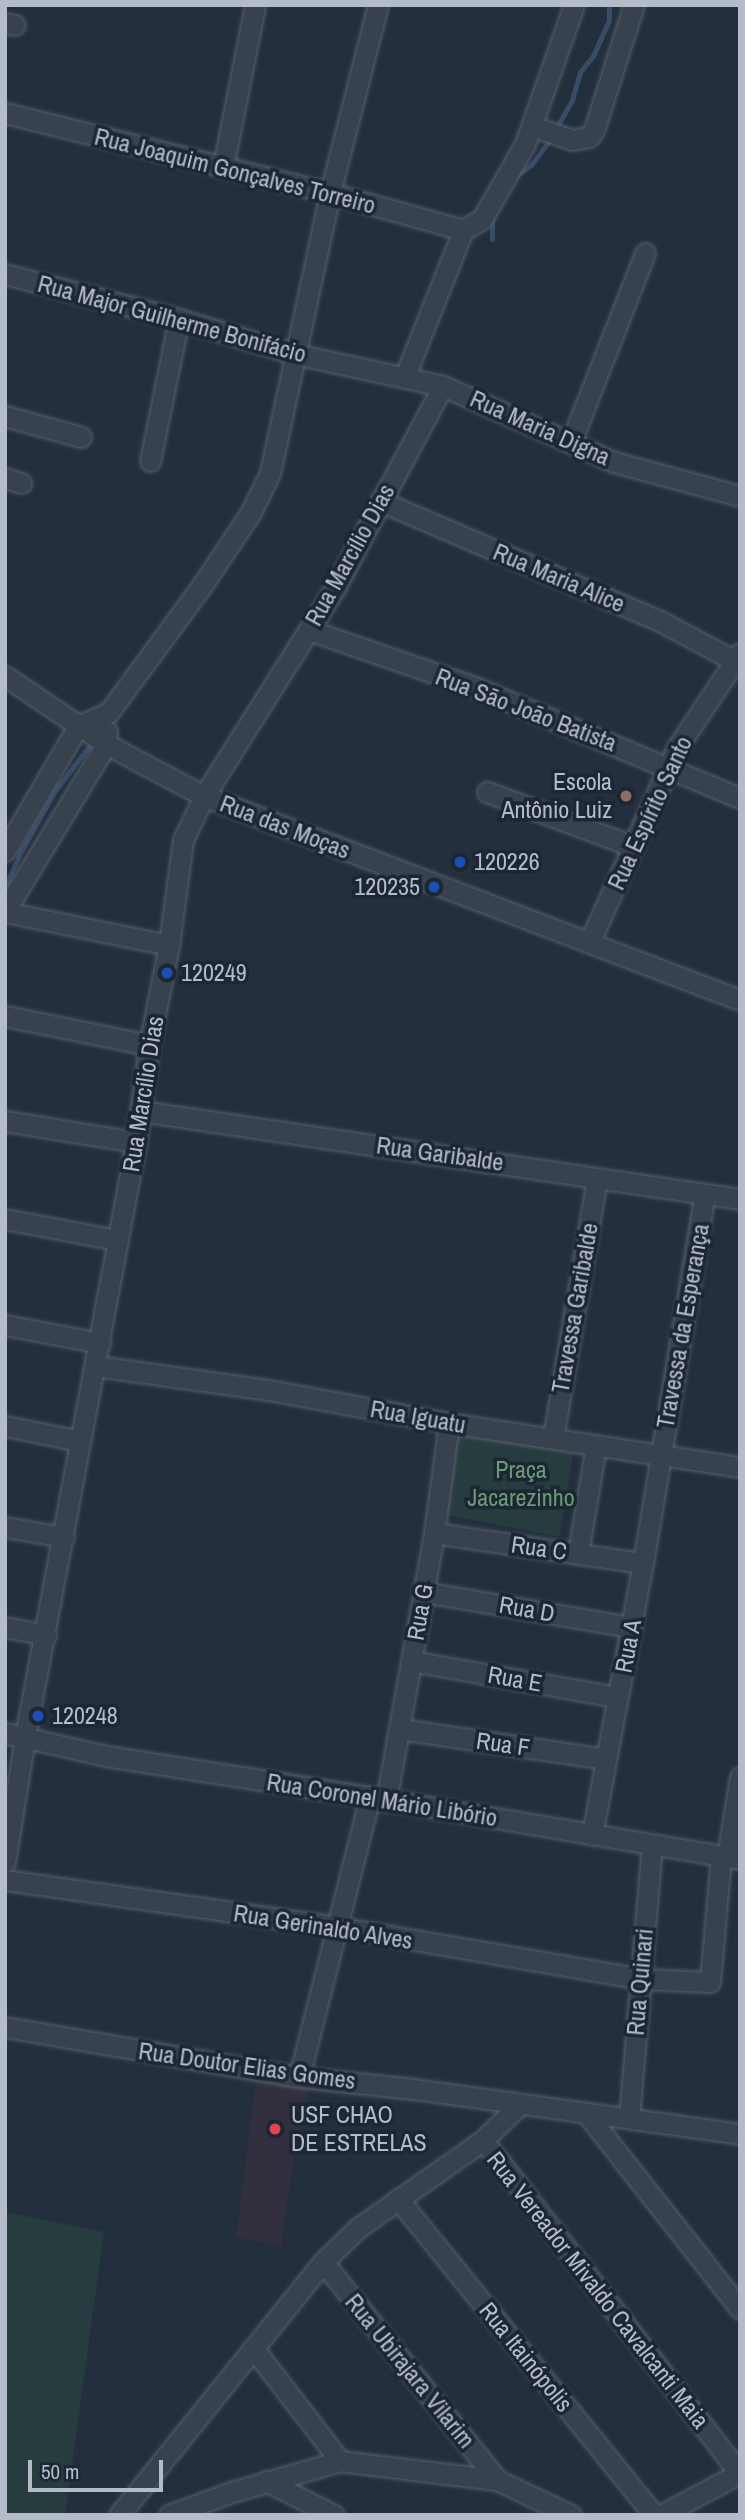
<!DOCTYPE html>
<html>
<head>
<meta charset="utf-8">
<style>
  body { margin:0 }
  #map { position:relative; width:745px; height:2520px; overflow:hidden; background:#242f3e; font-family:"Archivo Narrow",sans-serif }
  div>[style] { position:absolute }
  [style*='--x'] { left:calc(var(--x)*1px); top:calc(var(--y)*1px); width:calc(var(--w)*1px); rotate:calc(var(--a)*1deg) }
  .medical>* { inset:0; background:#32303f }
  .green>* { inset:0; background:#263c3f }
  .stream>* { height:5px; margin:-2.5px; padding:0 2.5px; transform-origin:2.5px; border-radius:2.5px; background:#394c67 }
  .roads { filter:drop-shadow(0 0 2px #565f6c) drop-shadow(0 0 2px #565f6c) }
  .minor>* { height:19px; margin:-9.5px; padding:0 9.5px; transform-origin:9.5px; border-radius:9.5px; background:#38414e }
  .dots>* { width:19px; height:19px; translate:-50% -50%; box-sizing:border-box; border:4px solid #1d2633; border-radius:50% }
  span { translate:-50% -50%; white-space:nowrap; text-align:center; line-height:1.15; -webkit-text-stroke:7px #1d2633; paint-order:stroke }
  .street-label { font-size:24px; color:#b4bcc9 }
  .poi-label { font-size:24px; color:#b4bcc9 }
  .right { translate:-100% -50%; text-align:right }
  .left { translate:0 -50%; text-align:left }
  .park-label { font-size:24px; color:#6b9a76 }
  .frame { position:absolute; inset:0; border:7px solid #b4bcc9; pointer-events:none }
  .scale { position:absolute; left:28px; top:2460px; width:135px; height:32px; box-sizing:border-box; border:4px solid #b4bcc9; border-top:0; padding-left:9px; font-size:21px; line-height:24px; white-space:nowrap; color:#b4bcc9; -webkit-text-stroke:5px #1d2633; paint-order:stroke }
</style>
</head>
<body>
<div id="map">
  <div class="medical">
    <div style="clip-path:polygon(256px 2079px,309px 2088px,292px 2169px,281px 2246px,236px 2237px)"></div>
  </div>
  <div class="green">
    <div style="clip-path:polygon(453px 1428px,574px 1449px,559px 1537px,439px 1513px)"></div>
    <div style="clip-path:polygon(5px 2212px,104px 2232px,65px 2515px,5px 2515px)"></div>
  </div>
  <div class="stream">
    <div style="--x:556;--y:128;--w:32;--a:-60"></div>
    <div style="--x:572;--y:100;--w:29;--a:-74"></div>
    <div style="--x:580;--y:72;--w:21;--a:-51"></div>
    <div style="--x:593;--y:56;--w:39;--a:-66"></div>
    <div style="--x:609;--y:20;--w:15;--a:-90"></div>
    <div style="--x:516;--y:176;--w:19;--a:-36"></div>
    <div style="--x:531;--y:165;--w:31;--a:-53"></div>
    <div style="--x:492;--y:239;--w:21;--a:-90"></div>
    <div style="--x:5;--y:887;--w:37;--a:-66"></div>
    <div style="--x:20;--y:853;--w:71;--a:-60.6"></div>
    <div style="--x:55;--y:791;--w:61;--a:-52.9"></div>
  </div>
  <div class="roads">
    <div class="minor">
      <div style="--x:5;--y:23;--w:10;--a:11"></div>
      <div style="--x:5;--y:113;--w:335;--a:13.8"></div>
      <div style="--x:330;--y:193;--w:138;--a:15.5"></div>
      <div style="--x:532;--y:126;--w:43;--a:18.9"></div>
      <div style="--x:573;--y:140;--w:16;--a:-11"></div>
      <div style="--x:589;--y:137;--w:9;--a:-54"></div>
      <div style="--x:594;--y:130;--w:131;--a:-72.3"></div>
      <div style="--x:223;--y:167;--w:165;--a:-78.8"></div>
      <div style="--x:463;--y:230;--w:22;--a:-30"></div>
      <div style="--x:482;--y:219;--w:86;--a:-60.2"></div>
      <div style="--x:525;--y:144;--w:147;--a:-70.6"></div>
      <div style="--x:5;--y:274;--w:180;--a:14.5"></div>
      <div style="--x:179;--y:319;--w:121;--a:16.8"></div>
      <div style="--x:295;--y:354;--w:151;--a:12.2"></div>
      <div style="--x:443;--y:386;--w:187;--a:24"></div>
      <div style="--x:614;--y:462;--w:131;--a:15.1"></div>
      <div style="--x:405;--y:376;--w:157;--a:-68.3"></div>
      <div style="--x:5;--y:416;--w:79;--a:15.4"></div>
      <div style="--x:571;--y:442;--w:203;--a:-68.6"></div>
      <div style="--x:150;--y:461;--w:145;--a:-78.5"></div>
      <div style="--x:5;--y:478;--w:17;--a:17"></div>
      <div style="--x:380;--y:501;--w:307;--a:23.2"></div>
      <div style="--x:662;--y:622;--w:83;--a:28.1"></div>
      <div style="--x:309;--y:630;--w:178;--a:19"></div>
      <div style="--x:477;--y:688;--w:285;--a:22.7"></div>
      <div style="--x:5;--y:676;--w:122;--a:34"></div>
      <div style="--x:106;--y:744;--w:111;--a:28"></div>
      <div style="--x:204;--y:796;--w:574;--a:20.84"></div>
      <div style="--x:78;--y:726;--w:34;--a:-24"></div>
      <div style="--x:109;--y:712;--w:159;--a:-53.7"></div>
      <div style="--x:203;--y:584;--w:87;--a:-56.3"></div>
      <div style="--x:251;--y:512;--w:43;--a:-64"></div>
      <div style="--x:270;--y:473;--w:286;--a:-77.9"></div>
      <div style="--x:330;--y:193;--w:194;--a:-75.7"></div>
      <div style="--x:487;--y:792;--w:155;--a:20.4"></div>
      <div style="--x:5;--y:851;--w:145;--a:-59.7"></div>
      <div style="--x:5;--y:911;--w:195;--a:-58.8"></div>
      <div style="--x:106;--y:744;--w:13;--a:-86"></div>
      <div style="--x:5;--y:912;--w:167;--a:11.4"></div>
      <div style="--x:590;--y:941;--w:214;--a:-65.7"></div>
      <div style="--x:678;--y:746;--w:112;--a:-56.3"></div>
      <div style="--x:5;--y:1016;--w:147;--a:11.4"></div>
      <div style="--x:140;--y:1111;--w:606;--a:8.34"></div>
      <div style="--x:5;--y:1121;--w:133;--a:9.1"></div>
      <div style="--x:5;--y:1219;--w:114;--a:10.6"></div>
      <div style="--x:5;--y:1325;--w:97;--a:10.7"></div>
      <div style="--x:96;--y:1366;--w:175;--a:7.9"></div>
      <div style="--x:269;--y:1390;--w:183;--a:10.4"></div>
      <div style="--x:449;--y:1423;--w:294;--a:8.6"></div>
      <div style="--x:5;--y:1426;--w:76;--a:11.3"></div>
      <div style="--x:553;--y:1438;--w:263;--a:-80.4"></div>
      <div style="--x:5;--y:1527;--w:60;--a:9.6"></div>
      <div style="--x:434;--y:1533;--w:211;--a:8.2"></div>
      <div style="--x:578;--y:1553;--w:109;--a:-80.5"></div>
      <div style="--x:424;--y:1592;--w:210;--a:9.6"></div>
      <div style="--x:5;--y:1627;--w:42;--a:11"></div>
      <div style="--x:411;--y:1661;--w:210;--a:9.9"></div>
      <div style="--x:399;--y:1729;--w:209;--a:8.2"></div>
      <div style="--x:5;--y:1733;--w:104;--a:12.8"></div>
      <div style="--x:106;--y:1756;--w:267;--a:8.8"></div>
      <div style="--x:370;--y:1797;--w:375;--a:9.5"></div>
      <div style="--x:386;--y:1801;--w:272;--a:-79.8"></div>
      <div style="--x:434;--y:1533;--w:111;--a:-82.2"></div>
      <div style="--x:592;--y:1835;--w:277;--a:-79.4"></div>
      <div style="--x:643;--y:1563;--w:374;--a:-80.5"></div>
      <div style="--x:727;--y:1858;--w:82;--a:-80.9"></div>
      <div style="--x:5;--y:1862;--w:127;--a:-80.9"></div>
      <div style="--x:25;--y:1737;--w:605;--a:-79.43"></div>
      <div style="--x:136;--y:1142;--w:98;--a:-82.4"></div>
      <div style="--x:149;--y:1045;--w:102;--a:-78.7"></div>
      <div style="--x:169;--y:945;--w:106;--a:-82.4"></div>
      <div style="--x:183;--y:840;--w:49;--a:-64.5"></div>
      <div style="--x:204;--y:796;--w:248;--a:-57.8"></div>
      <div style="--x:336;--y:586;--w:227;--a:-61.9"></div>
      <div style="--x:5;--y:1880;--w:336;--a:8"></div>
      <div style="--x:338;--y:1927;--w:307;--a:9.7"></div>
      <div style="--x:641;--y:1979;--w:69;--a:2.5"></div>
      <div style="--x:710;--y:1982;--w:125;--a:-85"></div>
      <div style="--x:5;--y:2027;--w:298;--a:9.7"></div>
      <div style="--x:299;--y:2077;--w:115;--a:6"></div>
      <div style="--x:413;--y:2089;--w:330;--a:7.8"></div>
      <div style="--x:299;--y:2077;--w:289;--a:-75.8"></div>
      <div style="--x:586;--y:2113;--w:249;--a:51.8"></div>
      <div style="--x:629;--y:2118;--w:274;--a:-85.2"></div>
      <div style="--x:483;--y:2140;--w:420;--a:52.4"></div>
      <div style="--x:398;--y:2199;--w:407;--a:51"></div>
      <div style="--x:323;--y:2262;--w:279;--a:51.4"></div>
      <div style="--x:253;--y:2348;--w:143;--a:52.4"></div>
      <div style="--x:266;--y:2481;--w:76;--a:26.6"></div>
      <div style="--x:119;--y:2515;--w:325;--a:-51.1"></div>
      <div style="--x:323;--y:2262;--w:49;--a:-44.2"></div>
      <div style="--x:358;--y:2228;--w:153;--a:-35.1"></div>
      <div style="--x:483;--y:2140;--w:50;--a:-44.2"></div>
      <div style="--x:169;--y:2515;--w:67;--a:-20.1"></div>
      <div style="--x:232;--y:2492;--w:112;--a:-16"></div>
      <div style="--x:340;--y:2461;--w:158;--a:6.9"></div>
      <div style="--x:497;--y:2480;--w:82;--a:25.3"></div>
      <div style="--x:661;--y:2515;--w:89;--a:-28"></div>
    </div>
  </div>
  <div class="dots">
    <div style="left:626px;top:796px;background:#8d6e63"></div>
    <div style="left:460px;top:862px;background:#1a4fb4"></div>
    <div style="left:434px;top:887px;background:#1a4fb4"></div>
    <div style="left:167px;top:973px;background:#1a4fb4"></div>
    <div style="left:38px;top:1716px;background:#1a4fb4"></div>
    <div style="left:275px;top:2129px;background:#e0444e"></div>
  </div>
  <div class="street-label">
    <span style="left:235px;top:171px;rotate:14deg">Rua Joaquim Gonçalves Torreiro</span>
    <span style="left:172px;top:319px;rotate:15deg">Rua Major Guilherme Bonifácio</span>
    <span style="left:540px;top:428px;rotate:24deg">Rua Maria Digna</span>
    <span style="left:350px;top:555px;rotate:-61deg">Rua Marcílio Dias</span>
    <span style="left:559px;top:578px;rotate:23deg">Rua Maria Alice</span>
    <span style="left:526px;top:710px;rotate:21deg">Rua São João Batista</span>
    <span style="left:650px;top:813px;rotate:-65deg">Rua Espírito Santo</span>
    <span style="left:285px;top:827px;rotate:21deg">Rua das Moças</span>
    <span style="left:143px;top:1094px;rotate:-81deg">Rua Marcílio Dias</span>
    <span style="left:440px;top:1154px;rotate:8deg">Rua Garibalde</span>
    <span style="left:575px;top:1308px;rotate:-80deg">Travessa Garibalde</span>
    <span style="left:683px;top:1326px;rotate:-80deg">Travessa da Esperança</span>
    <span style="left:418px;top:1417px;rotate:10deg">Rua Iguatu</span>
    <span style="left:539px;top:1548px;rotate:8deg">Rua C</span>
    <span style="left:527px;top:1609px;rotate:10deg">Rua D</span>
    <span style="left:420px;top:1612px;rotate:-80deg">Rua G</span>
    <span style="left:628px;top:1646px;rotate:-79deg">Rua A</span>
    <span style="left:515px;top:1679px;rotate:10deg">Rua E</span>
    <span style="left:503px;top:1744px;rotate:8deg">Rua F</span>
    <span style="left:382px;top:1800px;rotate:9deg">Rua Coronel Mário Libório</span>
    <span style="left:323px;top:1927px;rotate:9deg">Rua Gerinaldo Alves</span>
    <span style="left:640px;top:1982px;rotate:-85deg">Rua Quinari</span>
    <span style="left:247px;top:2066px;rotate:8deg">Rua Doutor Elias Gomes</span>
    <span style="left:598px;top:2290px;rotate:52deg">Rua Vereador Mivaldo Cavalcanti Maia</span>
    <span style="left:526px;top:2357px;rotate:51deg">Rua Itainópolis</span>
    <span style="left:410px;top:2371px;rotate:51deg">Rua Ubirajara Vilarim</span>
  </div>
  <div class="poi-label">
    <span class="right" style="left:612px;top:796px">Escola<br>Antônio Luiz</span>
    <span class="left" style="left:474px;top:862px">120226</span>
    <span class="right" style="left:420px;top:887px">120235</span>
    <span class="left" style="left:181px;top:973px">120249</span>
    <span class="left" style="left:52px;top:1716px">120248</span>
    <span class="left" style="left:291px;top:2129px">USF CHAO<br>DE ESTRELAS</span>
  </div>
  <div class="park-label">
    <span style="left:521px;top:1484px">Praça<br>Jacarezinho</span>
  </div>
  <div class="frame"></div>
  <div class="scale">50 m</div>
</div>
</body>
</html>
